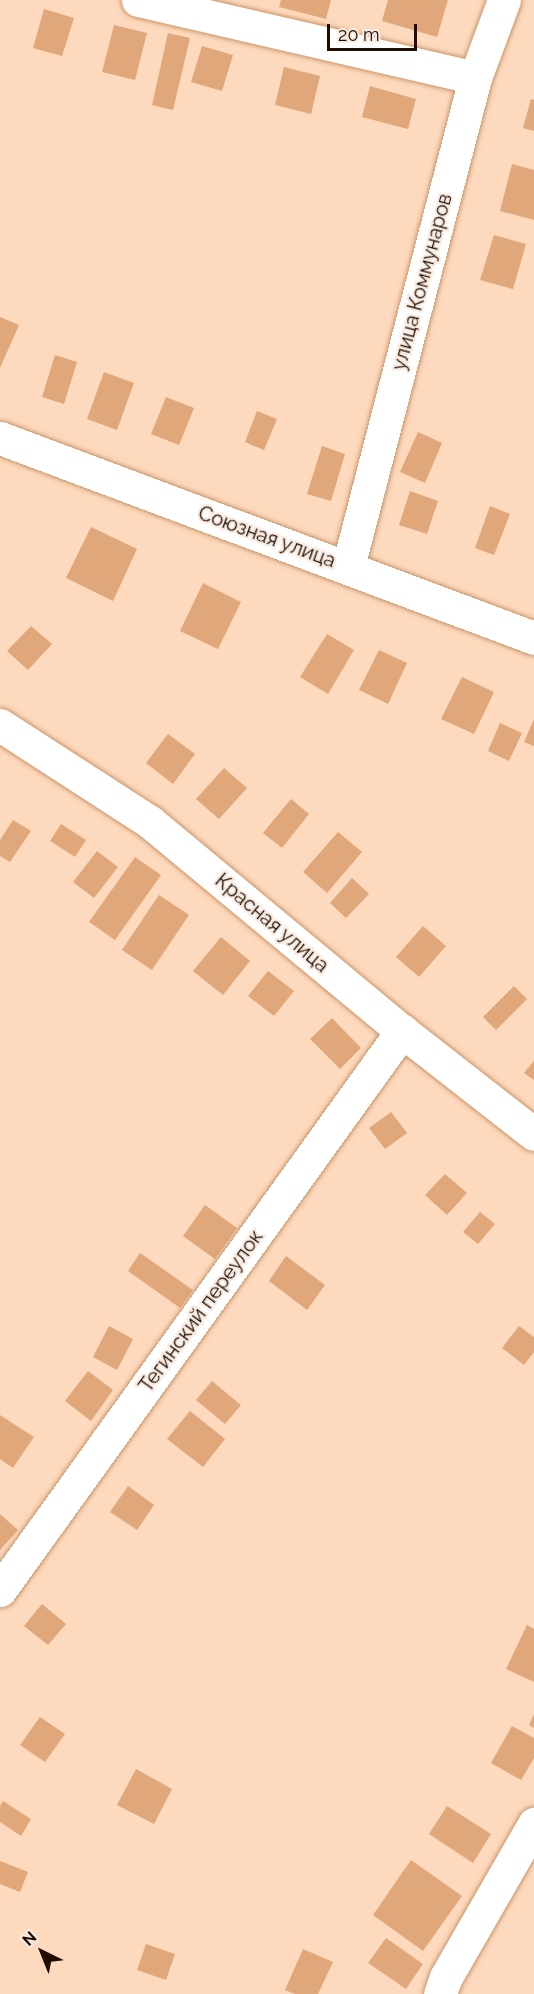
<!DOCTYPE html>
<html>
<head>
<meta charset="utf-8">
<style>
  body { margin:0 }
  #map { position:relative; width:534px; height:1994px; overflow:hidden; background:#fdd9bd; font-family:Raleway,sans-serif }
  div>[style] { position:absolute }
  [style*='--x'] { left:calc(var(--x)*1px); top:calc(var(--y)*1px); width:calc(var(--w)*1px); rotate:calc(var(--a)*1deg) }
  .building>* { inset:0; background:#e0a77a }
  .roads { filter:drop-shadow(0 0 2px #cc9568) drop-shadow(0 0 2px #cc9568) }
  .minor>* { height:33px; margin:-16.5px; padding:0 16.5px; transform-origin:16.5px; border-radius:16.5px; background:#fff }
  span { translate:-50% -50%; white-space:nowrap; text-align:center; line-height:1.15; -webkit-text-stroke:4.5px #f7ebe2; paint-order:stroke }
  .street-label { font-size:20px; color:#200c00 }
  .north { position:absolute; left:12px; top:1922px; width:60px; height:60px; -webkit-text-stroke:4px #f7ebe2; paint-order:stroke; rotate:317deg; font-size:16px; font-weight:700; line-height:24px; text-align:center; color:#200c00 }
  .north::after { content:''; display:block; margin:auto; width:21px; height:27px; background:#200c00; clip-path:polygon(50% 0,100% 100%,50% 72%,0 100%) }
  .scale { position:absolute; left:327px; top:24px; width:90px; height:27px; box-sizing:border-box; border:3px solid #200c00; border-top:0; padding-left:8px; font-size:18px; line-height:21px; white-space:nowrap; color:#200c00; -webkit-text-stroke:4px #f7ebe2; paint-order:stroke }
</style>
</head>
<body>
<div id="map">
  <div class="building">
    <div style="clip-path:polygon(281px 0,331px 0,326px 19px,279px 7px)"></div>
    <div style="clip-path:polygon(388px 0,448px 0,437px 37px,382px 21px)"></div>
    <div style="clip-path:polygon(44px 9px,74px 18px,62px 56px,33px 48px)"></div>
    <div style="clip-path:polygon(114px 25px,147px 33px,135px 80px,102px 72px)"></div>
    <div style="clip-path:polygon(168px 33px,190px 38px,173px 110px,152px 105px)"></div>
    <div style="clip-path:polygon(202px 46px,233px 55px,222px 91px,191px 82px)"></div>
    <div style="clip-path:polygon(284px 67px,320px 76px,311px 114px,275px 105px)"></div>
    <div style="clip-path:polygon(370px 86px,416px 99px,408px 129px,362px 117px)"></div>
    <div style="clip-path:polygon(531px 99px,534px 100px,534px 131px,523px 128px)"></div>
    <div style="clip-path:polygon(512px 164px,534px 170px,534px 220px,500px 211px)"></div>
    <div style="clip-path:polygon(494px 235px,526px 244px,513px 289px,480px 280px)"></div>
    <div style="clip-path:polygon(0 317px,19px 325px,0 368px)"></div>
    <div style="clip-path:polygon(55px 355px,77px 362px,64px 404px,42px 397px)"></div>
    <div style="clip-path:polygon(104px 372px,134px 383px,117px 430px,87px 419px)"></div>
    <div style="clip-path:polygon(166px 397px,194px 408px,179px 445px,151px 434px)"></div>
    <div style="clip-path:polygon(257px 411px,277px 419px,264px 450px,245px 442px)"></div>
    <div style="clip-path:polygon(418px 432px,442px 443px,425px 483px,400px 472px)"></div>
    <div style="clip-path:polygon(322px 446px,345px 454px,331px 501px,307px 494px)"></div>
    <div style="clip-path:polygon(410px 491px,438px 501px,427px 534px,399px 525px)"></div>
    <div style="clip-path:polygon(490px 506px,510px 514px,494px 555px,475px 548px)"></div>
    <div style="clip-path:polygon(91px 527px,137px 549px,113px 601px,66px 578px)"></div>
    <div style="clip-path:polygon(203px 583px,241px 602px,218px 649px,180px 631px)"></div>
    <div style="clip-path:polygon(31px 626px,52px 644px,28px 670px,7px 651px)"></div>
    <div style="clip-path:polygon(327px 634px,354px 650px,328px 694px,300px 677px)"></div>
    <div style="clip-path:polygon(379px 650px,407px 663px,388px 704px,359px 690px)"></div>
    <div style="clip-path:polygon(462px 677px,494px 692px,474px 734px,441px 719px)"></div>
    <div style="clip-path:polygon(534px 719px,534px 746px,524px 742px)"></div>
    <div style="clip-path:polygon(500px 723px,522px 733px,509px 761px,488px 751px)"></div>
    <div style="clip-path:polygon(168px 734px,195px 754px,173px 784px,146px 763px)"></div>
    <div style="clip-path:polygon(224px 768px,247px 788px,219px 819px,196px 799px)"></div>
    <div style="clip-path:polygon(291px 799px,309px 814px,282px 848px,263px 833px)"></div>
    <div style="clip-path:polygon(13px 820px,31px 831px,10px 862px,0 856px,0 840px)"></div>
    <div style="clip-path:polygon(61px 824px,86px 840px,75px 857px,50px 841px)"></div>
    <div style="clip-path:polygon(338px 832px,362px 852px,327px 893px,303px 872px)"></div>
    <div style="clip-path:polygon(97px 851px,118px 867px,94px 898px,73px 882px)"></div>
    <div style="clip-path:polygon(135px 857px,161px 875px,115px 940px,89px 922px)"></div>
    <div style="clip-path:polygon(352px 878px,369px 894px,346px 918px,330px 903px)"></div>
    <div style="clip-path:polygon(159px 895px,189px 915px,152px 970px,122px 950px)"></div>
    <div style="clip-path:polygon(423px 926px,446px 946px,419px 977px,396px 957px)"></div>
    <div style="clip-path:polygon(221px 937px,250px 961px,223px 995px,193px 971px)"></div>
    <div style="clip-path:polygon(268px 971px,294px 991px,274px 1016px,248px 996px)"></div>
    <div style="clip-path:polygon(514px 986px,527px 999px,496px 1030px,483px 1017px)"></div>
    <div style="clip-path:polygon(332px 1018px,361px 1048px,340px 1069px,310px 1039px)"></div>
    <div style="clip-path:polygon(534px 1061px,534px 1080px,524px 1073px)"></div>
    <div style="clip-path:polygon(391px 1112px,407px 1133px,385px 1149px,369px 1128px)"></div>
    <div style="clip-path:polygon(445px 1174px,467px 1193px,447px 1215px,425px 1195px)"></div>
    <div style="clip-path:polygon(205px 1205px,237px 1228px,215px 1259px,183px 1236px)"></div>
    <div style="clip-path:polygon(480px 1212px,495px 1224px,478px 1244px,463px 1232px)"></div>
    <div style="clip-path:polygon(140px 1253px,193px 1290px,180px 1308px,128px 1271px)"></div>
    <div style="clip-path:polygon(286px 1256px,325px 1285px,307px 1310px,269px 1281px)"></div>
    <div style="clip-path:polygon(109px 1326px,133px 1339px,117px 1370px,93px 1357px)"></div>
    <div style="clip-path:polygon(519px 1326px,534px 1337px,534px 1352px,524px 1365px,502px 1348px)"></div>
    <div style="clip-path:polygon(88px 1371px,113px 1390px,91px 1421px,65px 1401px)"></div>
    <div style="clip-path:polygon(212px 1381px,241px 1405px,225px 1424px,196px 1400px)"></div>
    <div style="clip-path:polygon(190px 1411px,225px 1439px,203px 1467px,167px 1439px)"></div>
    <div style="clip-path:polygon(0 1415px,34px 1437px,13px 1468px,0 1459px)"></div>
    <div style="clip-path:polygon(128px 1486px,154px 1505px,137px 1530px,110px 1512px)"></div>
    <div style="clip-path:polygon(0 1514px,18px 1530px,0 1550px)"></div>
    <div style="clip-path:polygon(42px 1604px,66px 1624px,48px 1645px,24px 1626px)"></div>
    <div style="clip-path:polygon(527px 1625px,534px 1629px,534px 1682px,506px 1669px)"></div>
    <div style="clip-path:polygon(534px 1714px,534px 1728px,529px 1725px)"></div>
    <div style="clip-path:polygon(40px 1717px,65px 1734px,45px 1762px,20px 1745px)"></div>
    <div style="clip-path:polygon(512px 1726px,534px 1738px,534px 1758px,521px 1780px,491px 1763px)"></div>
    <div style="clip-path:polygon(136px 1769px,172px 1789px,154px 1824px,117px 1805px)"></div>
    <div style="clip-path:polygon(3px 1801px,31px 1819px,21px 1836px,0 1822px,0 1806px)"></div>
    <div style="clip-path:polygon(447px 1806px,491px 1834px,473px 1863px,429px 1834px)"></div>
    <div style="clip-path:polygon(411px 1860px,462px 1896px,423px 1951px,373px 1915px)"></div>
    <div style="clip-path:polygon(0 1861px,28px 1872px,20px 1892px,0 1884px)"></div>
    <div style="clip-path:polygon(386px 1938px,423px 1964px,406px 1989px,368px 1963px)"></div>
    <div style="clip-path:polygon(146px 1944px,175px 1954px,166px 1980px,137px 1970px)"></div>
    <div style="clip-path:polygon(303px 1949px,333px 1962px,318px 1994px,295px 1994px,285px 1990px)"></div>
  </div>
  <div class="roads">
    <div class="minor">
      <div style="--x:138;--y:0;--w:346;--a:13"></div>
      <div style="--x:0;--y:438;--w:570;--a:20.53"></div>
      <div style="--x:348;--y:567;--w:505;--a:-75.44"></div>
      <div style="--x:475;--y:78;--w:83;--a:-69.6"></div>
      <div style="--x:0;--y:725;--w:179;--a:32.9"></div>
      <div style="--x:150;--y:822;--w:327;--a:39.7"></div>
      <div style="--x:402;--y:1031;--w:167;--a:38"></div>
      <div style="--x:0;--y:1590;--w:689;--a:-54.28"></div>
      <div style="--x:440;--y:1994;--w:18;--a:-71"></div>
      <div style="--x:446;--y:1977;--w:177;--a:-60.1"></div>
    </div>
  </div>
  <div class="street-label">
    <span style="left:422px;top:282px;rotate:-75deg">улица Коммунаров</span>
    <span style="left:267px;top:537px;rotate:20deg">Союзная улица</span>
    <span style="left:272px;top:923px;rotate:40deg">Красная улица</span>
    <span style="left:201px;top:1311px;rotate:-54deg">Тегинский переулок</span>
  </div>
  <div class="north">N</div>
  <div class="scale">20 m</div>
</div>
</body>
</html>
